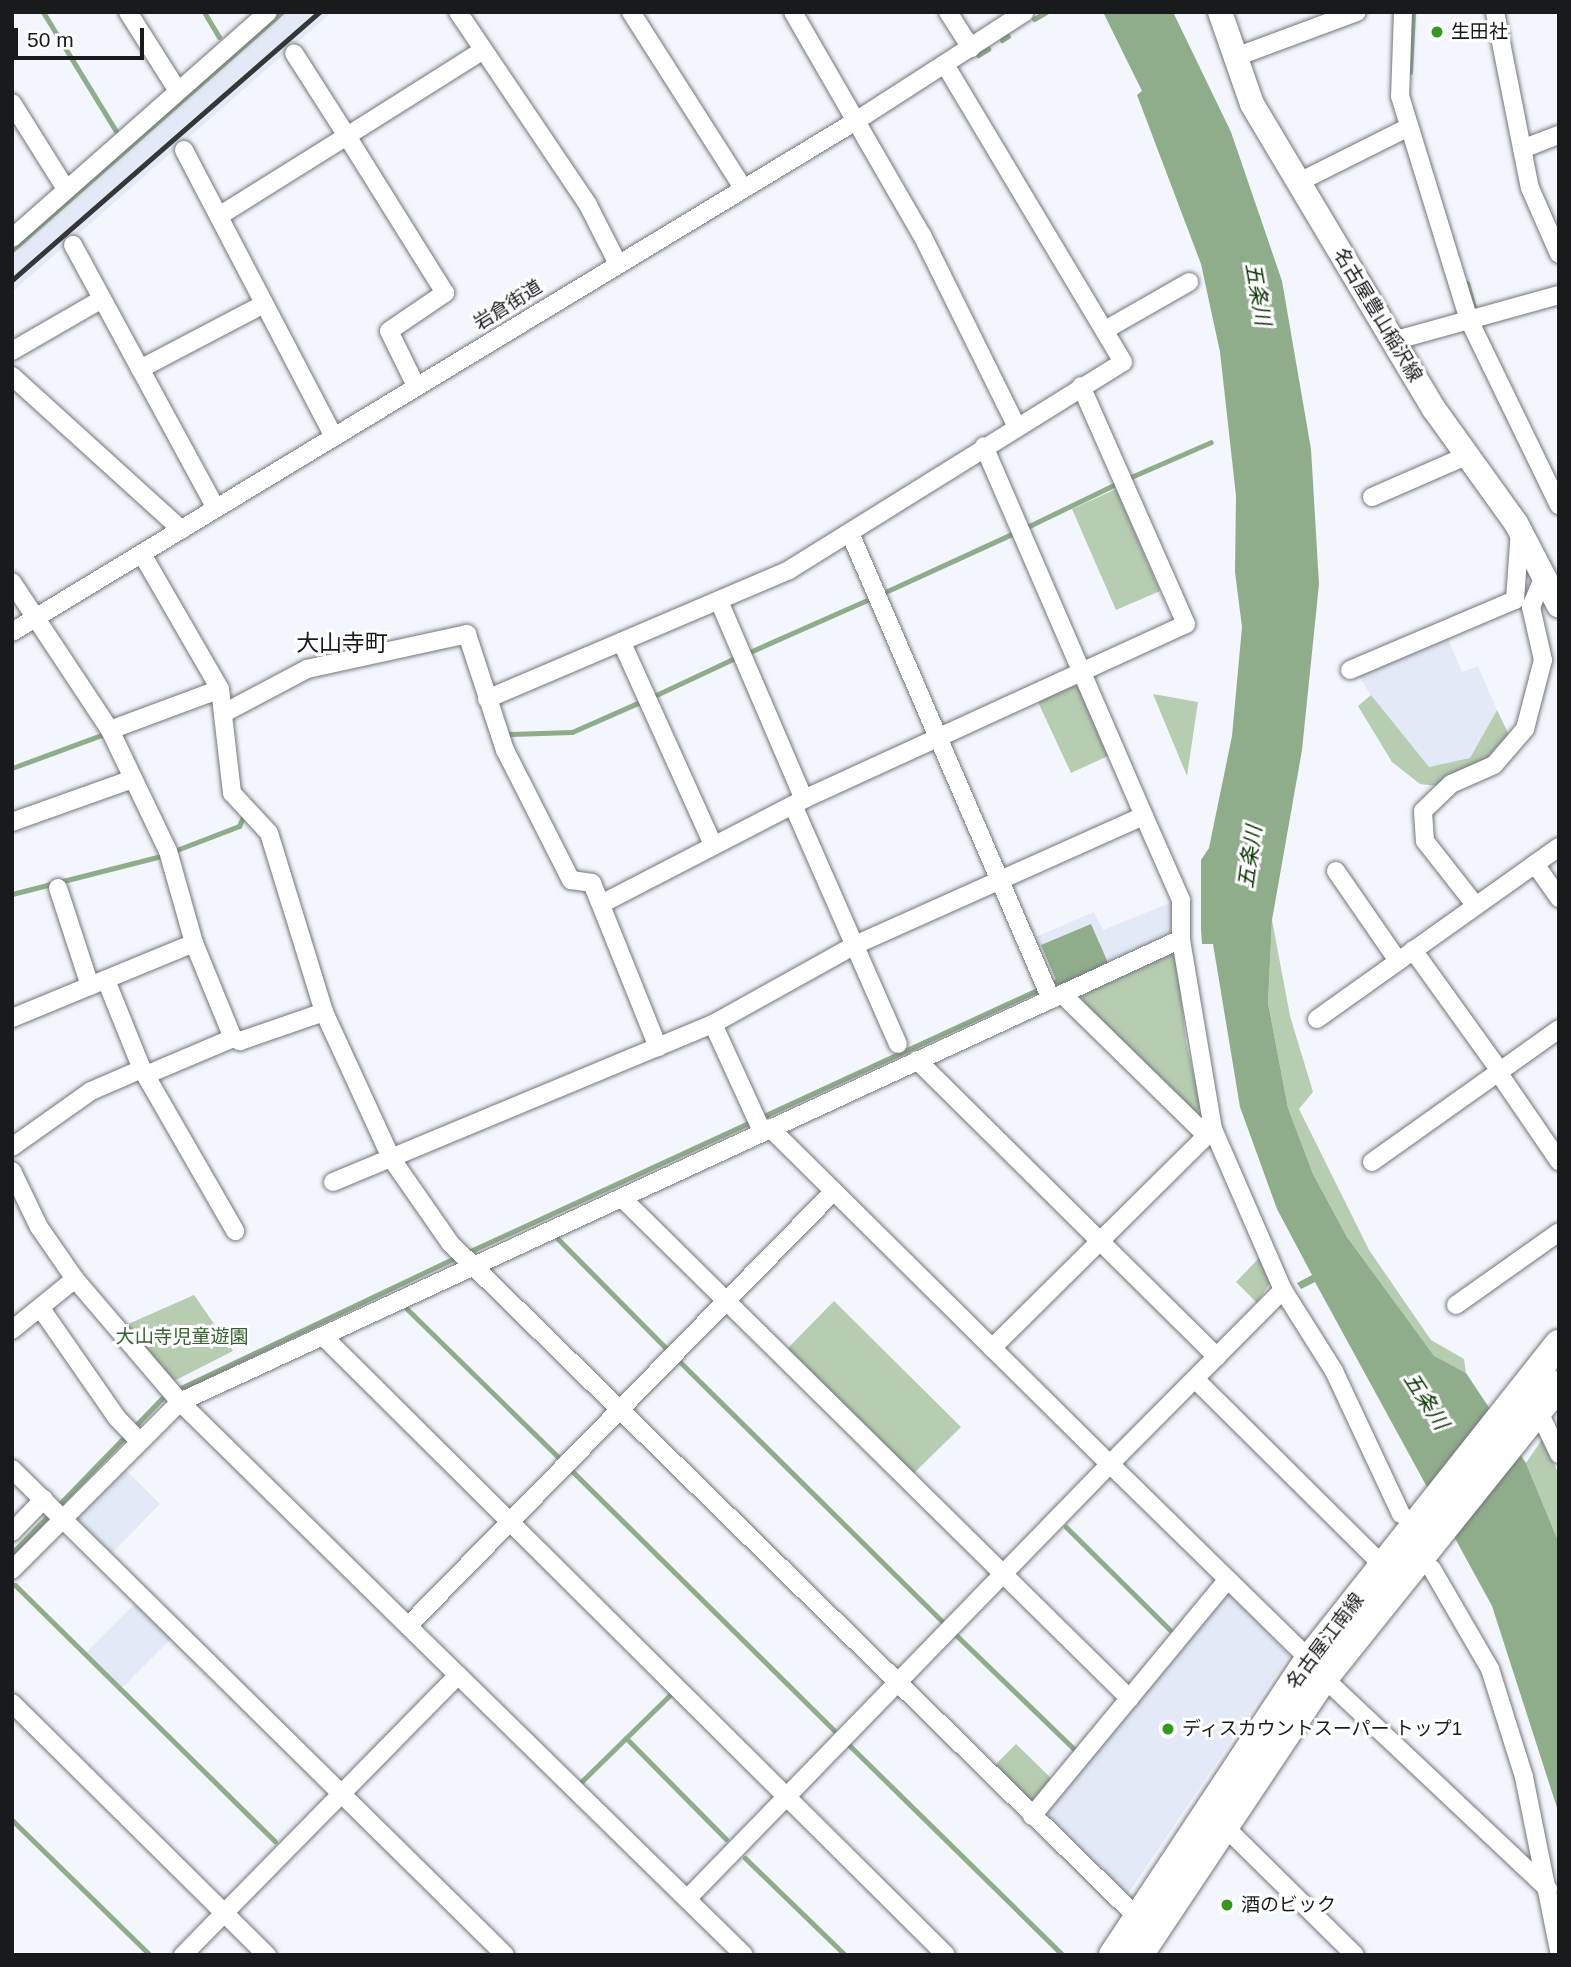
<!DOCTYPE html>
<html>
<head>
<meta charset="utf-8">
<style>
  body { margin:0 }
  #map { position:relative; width:1571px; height:1967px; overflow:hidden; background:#f3f6fc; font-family:Helvetica,"Noto Sans JP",sans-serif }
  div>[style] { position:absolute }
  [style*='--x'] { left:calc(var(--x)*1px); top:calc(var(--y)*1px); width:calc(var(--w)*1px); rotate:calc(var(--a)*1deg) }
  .built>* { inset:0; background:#e3e9f6 }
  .green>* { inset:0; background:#b6cdb1 }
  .water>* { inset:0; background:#90ad8b }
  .stream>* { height:5px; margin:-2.5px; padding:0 2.5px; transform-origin:2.5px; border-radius:2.5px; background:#90ad8b }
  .roads { filter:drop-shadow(0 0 2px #73757b) drop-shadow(0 0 2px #73757b) }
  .minor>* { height:18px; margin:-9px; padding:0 9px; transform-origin:9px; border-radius:9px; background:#fff }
  .secondary>* { height:24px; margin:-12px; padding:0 12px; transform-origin:12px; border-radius:12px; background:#fff }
  .primary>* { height:28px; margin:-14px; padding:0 14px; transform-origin:14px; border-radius:14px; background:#fff }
  .rail>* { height:5px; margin:-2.5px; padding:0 2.5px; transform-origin:2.5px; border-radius:2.5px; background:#353638 }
  .dots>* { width:19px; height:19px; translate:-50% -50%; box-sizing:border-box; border:4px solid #fff; border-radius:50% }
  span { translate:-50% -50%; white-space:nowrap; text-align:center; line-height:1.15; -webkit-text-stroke:6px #fff; paint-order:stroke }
  .poi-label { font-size:19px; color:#191a1c }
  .left { translate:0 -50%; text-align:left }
  .street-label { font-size:19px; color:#191a1c }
  .park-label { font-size:19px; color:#376031 }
  .water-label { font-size:21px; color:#0d3606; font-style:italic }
  .quarter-label { font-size:23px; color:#191a1c }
  .frame { position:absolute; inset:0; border:14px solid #191a1c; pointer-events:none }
  .scale { position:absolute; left:14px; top:28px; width:130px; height:32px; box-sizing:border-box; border:4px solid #191a1c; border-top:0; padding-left:9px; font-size:21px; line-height:24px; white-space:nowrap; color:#191a1c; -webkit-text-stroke:5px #fff; paint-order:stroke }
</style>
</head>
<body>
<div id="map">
  <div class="built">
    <div style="clip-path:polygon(285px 12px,332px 12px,12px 292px,12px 254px)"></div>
    <div style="clip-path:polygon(1446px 634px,1462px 672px,1478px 666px,1497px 710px,1470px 758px,1429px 768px,1385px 717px,1356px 672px)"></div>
    <div style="clip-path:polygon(1175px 901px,1175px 932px,1167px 939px,1057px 988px,1051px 981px,1033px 938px,1094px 912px,1103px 930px)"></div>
    <div style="clip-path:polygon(124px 1468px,160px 1504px,110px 1555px,76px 1522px,78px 1513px)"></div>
    <div style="clip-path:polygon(1231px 1596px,1289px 1655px,1127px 1895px,1046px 1819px,1045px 1810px,1223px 1597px)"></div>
    <div style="clip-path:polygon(136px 1603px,172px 1638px,122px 1688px,87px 1652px)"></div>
  </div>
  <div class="green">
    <div style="clip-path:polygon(1116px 489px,1160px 591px,1116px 610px,1072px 509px)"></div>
    <div style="clip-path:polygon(1071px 685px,1081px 688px,1110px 755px,1071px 773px,1037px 700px)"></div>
    <div style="clip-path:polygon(1153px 694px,1198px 702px,1187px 776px)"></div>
    <div style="clip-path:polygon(1371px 695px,1429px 767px,1470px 758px,1497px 710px,1509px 735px,1493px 756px,1436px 786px,1420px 784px,1392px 762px,1358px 706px)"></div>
    <div style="clip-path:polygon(1272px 920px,1290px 1016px,1313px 1092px,1299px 1109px,1369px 1250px,1431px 1340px,1464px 1359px,1466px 1373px,1434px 1357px,1347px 1237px,1313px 1174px,1288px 1108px,1268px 1003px)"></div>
    <div style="clip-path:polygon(1170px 952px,1177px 959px,1186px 1042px,1201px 1107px,1196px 1114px,1082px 1002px,1083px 993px)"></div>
    <div style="clip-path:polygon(1259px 1258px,1270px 1283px,1257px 1303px,1236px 1282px)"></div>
    <div style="clip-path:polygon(194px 1295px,233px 1351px,174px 1381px,126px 1325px)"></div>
    <div style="clip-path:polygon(834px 1301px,961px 1427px,912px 1475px,786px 1350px)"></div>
    <div style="clip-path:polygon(1543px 1438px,1559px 1475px,1559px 1543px,1526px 1463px)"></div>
    <div style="clip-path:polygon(1016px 1744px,1053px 1780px,1031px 1804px,991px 1769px)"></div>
  </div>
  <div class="water">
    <div style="clip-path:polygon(1103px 12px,1173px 12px,1231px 132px,1282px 281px,1311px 449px,1319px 584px,1302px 750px,1272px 920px,1268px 1003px,1288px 1108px,1313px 1174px,1347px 1237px,1434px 1356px,1466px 1373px,1526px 1463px,1559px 1543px,1559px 1814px,1492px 1606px,1315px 1282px,1301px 1289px,1297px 1283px,1312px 1275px,1277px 1209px,1240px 1107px,1213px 944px,1202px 944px,1201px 929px,1201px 860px,1209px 848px,1232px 736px,1242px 627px,1235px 572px,1236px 496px,1220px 352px,1201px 264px,1137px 95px,1142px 91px)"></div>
    <div style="clip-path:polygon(1091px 924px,1109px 965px,1059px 987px,1041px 945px)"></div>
  </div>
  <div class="stream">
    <div style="--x:43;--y:12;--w:140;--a:58.5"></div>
    <div style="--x:204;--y:12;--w:29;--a:59"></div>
    <div style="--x:1034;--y:19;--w:14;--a:-30"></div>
    <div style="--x:1002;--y:40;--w:7;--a:-34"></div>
    <div style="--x:978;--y:55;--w:12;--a:-31"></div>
    <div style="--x:1410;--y:72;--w:60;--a:-87.1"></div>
    <div style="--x:12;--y:250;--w:360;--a:-41.4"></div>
    <div style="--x:1467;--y:283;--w:32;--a:74"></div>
    <div style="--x:1131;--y:477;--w:87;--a:-23.6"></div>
    <div style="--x:1027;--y:527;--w:97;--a:-25.8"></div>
    <div style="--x:883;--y:593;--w:142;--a:-24.6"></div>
    <div style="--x:752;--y:651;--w:126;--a:-23.9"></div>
    <div style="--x:654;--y:696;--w:87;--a:-25.1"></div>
    <div style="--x:510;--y:734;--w:62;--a:-1.8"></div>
    <div style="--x:572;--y:732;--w:74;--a:-23.8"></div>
    <div style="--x:12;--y:768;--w:95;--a:-20.3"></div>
    <div style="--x:174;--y:851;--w:70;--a:-21"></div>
    <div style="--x:239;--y:826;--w:10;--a:-66"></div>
    <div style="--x:12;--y:894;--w:154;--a:-14.3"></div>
    <div style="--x:558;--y:1239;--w:156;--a:45.3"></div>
    <div style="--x:466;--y:1253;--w:655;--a:-24.73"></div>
    <div style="--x:407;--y:1309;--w:214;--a:44.4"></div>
    <div style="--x:678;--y:1360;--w:371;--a:44.7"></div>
    <div style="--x:570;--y:1469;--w:371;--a:44.7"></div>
    <div style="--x:1066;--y:1527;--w:146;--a:44.7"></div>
    <div style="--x:12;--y:1553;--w:219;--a:-45.9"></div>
    <div style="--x:164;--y:1396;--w:324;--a:-25.4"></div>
    <div style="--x:15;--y:1585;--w:365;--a:44.6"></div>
    <div style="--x:957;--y:1636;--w:164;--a:44"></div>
    <div style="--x:626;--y:1738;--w:142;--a:45.3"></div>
    <div style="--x:850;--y:1746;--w:298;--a:44.5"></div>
    <div style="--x:579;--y:1784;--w:130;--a:-44.4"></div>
    <div style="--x:12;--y:1820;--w:193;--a:44.4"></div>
    <div style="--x:745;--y:1858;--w:139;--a:44.1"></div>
  </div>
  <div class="roads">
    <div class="minor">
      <div style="--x:128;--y:12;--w:93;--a:57.7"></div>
      <div style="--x:458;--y:12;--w:233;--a:56"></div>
      <div style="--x:588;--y:205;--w:64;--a:63"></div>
      <div style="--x:631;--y:12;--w:209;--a:57.5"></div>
      <div style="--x:793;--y:12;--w:258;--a:60"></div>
      <div style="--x:922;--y:235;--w:212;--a:63.7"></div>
      <div style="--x:948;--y:12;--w:43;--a:57.4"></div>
      <div style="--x:1403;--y:12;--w:84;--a:92"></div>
      <div style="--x:1400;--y:96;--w:234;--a:72.9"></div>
      <div style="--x:1469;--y:320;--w:206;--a:64.1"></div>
      <div style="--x:1495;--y:12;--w:179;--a:78.8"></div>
      <div style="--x:1530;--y:188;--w:72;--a:66.3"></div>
      <div style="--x:1233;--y:58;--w:132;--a:-20.4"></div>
      <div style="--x:12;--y:103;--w:102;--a:57.9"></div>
      <div style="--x:1522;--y:149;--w:40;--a:-21"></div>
      <div style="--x:184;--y:150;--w:324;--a:62.4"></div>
      <div style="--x:1299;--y:182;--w:123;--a:-26.6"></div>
      <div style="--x:219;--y:216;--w:151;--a:-32"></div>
      <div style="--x:347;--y:136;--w:98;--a:-122.6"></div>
      <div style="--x:12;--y:238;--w:341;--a:-41.4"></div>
      <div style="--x:73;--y:245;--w:299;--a:61.5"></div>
      <div style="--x:1105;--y:330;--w:97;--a:-29.7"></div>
      <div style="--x:1393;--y:341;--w:172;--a:-15.5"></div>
      <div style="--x:12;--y:351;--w:104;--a:-30"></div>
      <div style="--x:140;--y:369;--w:140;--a:-27.7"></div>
      <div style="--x:12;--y:376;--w:229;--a:42.2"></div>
      <div style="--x:416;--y:386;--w:61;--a:-116.1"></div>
      <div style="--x:389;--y:331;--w:68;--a:-34.2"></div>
      <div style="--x:445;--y:293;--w:185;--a:-122"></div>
      <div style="--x:347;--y:136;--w:160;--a:-32.2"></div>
      <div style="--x:1372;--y:497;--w:105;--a:-23.6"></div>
      <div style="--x:850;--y:533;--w:508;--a:66.67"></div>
      <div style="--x:142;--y:554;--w:156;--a:60"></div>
      <div style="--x:220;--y:689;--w:105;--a:83.4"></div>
      <div style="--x:232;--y:793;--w:54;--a:47.2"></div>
      <div style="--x:269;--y:833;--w:187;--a:72.9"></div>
      <div style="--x:324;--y:1012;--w:161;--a:65.3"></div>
      <div style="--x:391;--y:1158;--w:103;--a:55.2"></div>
      <div style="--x:450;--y:1243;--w:962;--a:44.45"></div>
      <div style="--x:12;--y:582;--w:178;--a:56.5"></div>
      <div style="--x:110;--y:730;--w:134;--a:64.4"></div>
      <div style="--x:168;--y:851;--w:96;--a:74.2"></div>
      <div style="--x:194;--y:943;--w:197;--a:157.6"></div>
      <div style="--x:719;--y:601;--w:215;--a:66.8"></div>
      <div style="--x:12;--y:632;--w:990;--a:-31.2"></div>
      <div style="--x:859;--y:119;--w:197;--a:-32.8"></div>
      <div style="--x:622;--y:643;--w:222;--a:65.7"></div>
      <div style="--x:1350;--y:670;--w:179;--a:-23"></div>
      <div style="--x:1515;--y:600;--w:69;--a:-85.9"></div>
      <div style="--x:487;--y:699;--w:328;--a:-23.1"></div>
      <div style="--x:789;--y:570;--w:393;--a:-31.9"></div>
      <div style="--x:1123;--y:362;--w:346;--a:-120.9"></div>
      <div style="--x:224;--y:713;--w:94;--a:-27.9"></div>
      <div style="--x:307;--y:669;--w:164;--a:-12.3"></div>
      <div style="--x:467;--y:634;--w:122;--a:71.9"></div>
      <div style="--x:505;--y:750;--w:146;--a:63.1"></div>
      <div style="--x:571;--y:880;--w:21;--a:8"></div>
      <div style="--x:592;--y:883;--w:177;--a:68.1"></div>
      <div style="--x:110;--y:730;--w:117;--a:-20.4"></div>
      <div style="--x:793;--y:805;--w:261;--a:66.3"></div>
      <div style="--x:12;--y:822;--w:125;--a:-19.6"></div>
      <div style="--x:1535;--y:864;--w:42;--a:54.8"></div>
      <div style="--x:1336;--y:871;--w:109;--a:55.4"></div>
      <div style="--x:58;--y:888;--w:103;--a:71.9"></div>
      <div style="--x:601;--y:904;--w:229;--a:-27.3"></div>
      <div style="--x:804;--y:799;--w:420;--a:-24.6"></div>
      <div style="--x:1186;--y:624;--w:260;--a:-113.8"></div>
      <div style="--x:1476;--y:906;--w:83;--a:-128.1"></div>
      <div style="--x:1425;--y:841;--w:30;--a:-94"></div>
      <div style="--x:1423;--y:811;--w:39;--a:-44"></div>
      <div style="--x:1451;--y:784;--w:47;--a:-23.8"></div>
      <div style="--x:1494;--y:765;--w:48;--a:-49.3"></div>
      <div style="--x:1525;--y:729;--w:71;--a:-75.4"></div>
      <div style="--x:1543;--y:660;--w:54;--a:-102.8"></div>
      <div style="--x:1531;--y:607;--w:34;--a:-67"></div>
      <div style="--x:194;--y:943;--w:103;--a:67.7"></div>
      <div style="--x:1413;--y:950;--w:149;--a:54.3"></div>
      <div style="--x:106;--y:980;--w:96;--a:68"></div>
      <div style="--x:142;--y:1069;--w:187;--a:60.1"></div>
      <div style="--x:1062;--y:994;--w:199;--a:44.4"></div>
      <div style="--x:1317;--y:1019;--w:297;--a:-35.4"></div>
      <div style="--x:713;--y:1024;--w:118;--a:65.4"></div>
      <div style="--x:917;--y:1060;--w:422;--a:44.7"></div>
      <div style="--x:1498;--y:1072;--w:108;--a:55.6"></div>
      <div style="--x:146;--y:1075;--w:95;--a:-23"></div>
      <div style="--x:233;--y:1038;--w:8;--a:23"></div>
      <div style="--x:240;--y:1041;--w:89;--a:-19"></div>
      <div style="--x:770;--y:1128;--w:478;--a:44.7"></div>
      <div style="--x:1110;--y:1464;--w:245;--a:-45.2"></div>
      <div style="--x:1283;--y:1290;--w:176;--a:-113.5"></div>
      <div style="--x:12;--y:1147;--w:97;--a:-35.3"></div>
      <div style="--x:91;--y:1091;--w:56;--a:-23.3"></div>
      <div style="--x:1372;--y:1162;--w:229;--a:-35.4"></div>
      <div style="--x:12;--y:1171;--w:62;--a:64.3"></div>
      <div style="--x:39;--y:1227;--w:63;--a:55.3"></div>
      <div style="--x:75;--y:1279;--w:162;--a:49.5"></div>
      <div style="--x:180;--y:1402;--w:390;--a:44.5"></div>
      <div style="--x:333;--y:1182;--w:412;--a:-22.6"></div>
      <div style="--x:713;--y:1024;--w:162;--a:-29.1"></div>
      <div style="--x:855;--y:945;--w:316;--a:-24.1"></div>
      <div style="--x:1144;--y:816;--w:403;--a:-113.4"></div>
      <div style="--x:622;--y:1198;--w:713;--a:44.6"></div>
      <div style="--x:1283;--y:1290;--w:96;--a:57.8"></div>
      <div style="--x:1334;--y:1371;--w:158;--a:64.9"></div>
      <div style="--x:1456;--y:1305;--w:126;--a:-35.3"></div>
      <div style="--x:42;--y:1310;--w:131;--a:55.2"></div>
      <div style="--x:117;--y:1418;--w:32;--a:46"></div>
      <div style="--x:12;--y:1330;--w:81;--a:-39"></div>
      <div style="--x:323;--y:1336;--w:878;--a:44.82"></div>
      <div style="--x:992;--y:1348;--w:311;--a:-44.7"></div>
      <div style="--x:1213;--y:1129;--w:193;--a:-99.6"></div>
      <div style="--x:1181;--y:939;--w:39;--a:-90"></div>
      <div style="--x:1181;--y:900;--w:92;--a:-113.8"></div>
      <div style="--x:1195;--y:1379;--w:265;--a:44.8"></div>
      <div style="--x:1538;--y:1410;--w:49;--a:64.5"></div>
      <div style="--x:12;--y:1469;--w:692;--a:44.59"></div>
      <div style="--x:12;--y:1532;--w:46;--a:-45.9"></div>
      <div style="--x:1432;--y:1569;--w:116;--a:59.9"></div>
      <div style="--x:1490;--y:1669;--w:113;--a:72.5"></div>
      <div style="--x:1524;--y:1777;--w:177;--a:78.6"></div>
      <div style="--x:12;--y:1570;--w:238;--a:-45"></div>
      <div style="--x:180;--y:1402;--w:1103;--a:-24.82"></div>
      <div style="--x:408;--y:1626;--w:609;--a:-45.6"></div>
      <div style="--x:1324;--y:1678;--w:308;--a:43.3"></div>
      <div style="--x:12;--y:1703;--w:359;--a:44.7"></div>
      <div style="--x:1032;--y:1816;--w:306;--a:-50.4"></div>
      <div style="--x:1223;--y:1825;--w:185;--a:44.6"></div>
      <div style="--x:687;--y:1899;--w:607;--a:-45.8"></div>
      <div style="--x:1110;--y:1464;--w:279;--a:44.4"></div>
      <div style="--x:183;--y:1955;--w:392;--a:-45.5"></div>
      <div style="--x:458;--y:1675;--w:400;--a:44.4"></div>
    </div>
    <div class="secondary">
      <div style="--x:1220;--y:12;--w:97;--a:70.8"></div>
      <div style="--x:1252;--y:104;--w:355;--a:59.2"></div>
      <div style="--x:1434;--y:409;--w:140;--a:54.3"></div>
      <div style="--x:1516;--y:523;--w:93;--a:62.6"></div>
    </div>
    <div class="primary">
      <div style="--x:1113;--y:1955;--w:355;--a:-56.5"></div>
      <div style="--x:1309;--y:1659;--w:402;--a:-51.6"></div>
      <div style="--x:1139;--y:1955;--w:333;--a:-56.3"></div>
      <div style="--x:1324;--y:1678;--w:376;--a:-51.3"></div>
    </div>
  </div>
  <div class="rail">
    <div style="--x:12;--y:280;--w:408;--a:-41.1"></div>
  </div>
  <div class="dots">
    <div style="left:1437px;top:32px;background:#33981e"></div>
    <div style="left:1168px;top:1729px;background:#33981e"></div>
    <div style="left:1227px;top:1905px;background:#33981e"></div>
  </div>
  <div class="poi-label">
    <span class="left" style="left:1451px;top:32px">生田社</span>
    <span class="left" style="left:1182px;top:1729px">ディスカウントスーパー トップ1</span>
    <span class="left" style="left:1241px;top:1905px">酒のビック</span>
  </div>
  <div class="street-label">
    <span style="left:508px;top:305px;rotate:-32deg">岩倉街道</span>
    <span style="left:1378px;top:315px;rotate:59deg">名古屋豊山稲沢線</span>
    <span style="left:1325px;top:1641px;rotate:-53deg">名古屋江南線</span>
  </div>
  <div class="park-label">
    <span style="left:182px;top:1337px">大山寺児童遊園</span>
  </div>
  <div class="water-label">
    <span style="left:1258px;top:294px;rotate:80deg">五条川</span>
    <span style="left:1250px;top:857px;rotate:-82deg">五条川</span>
    <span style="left:1426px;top:1401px;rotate:57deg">五条川</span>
  </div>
  <div class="quarter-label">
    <span style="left:342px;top:643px">大山寺町</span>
  </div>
  <div class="frame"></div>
  <div class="scale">50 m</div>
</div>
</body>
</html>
